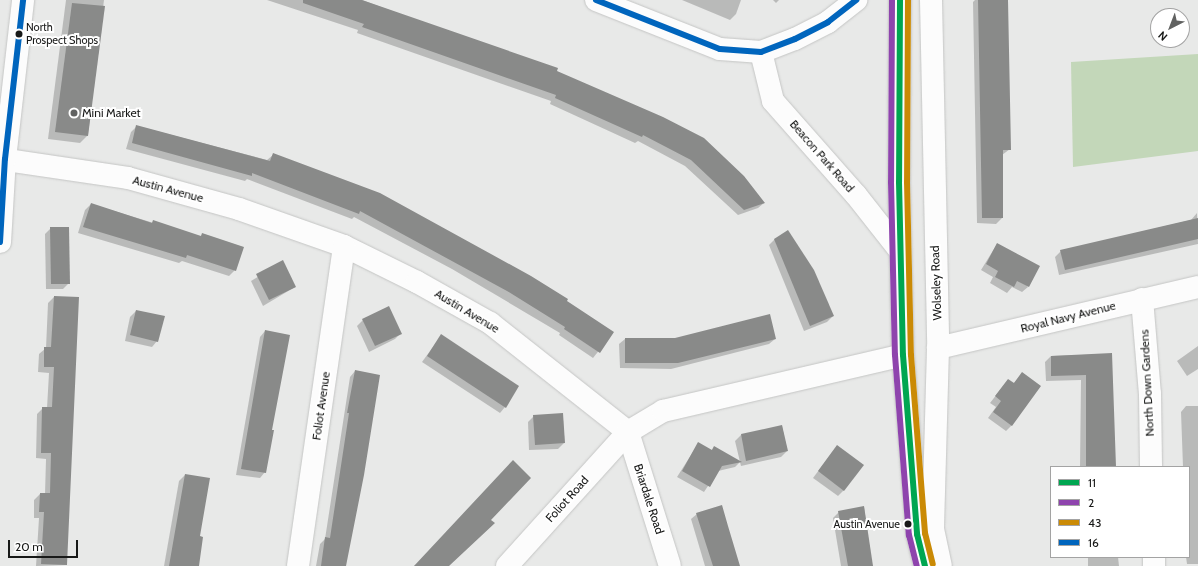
<!DOCTYPE html>
<html>
<head>
<meta charset="utf-8">
<style>
  body { margin:0 }
  #map { position:relative; width:1198px; height:566px; overflow:hidden; background:#e8e9e8; font-family:Cabin,sans-serif }
  div>[style] { position:absolute }
  [style*='--x'] { left:calc(var(--x)*1px); top:calc(var(--y)*1px); width:calc(var(--w)*1px); rotate:calc(var(--a)*1deg) }
  .green>* { inset:0; background:#c3d7b9 }
  .shadow>* { inset:0; background:#0003 }
  .building>* { inset:0; background:#898a89 }
  .roads { filter:drop-shadow(0 0 1px #c4c5c4) drop-shadow(0 0 1px #c4c5c4) }
  .street>* { height:22px; margin:-11px; padding:0 11px; transform-origin:11px; border-radius:11px; background:#fcfcfc }
  .secondary>* { height:22px; margin:-11px; padding:0 11px; transform-origin:11px; border-radius:11px; background:#fcfcfc }
  .primary>* { height:22px; margin:-11px; padding:0 11px; transform-origin:11px; border-radius:11px; background:#fcfcfc }
  .bus-1>* { height:6px; margin:-3px; padding:0 3px; transform-origin:3px; border-radius:3px; background:#00a651 }
  .bus-2>* { height:6px; margin:-3px; padding:0 3px; transform-origin:3px; border-radius:3px; background:#8e44ad }
  .bus-3>* { height:6px; margin:-3px; padding:0 3px; transform-origin:3px; border-radius:3px; background:#ca8a05 }
  .bus-4>* { height:6px; margin:-3px; padding:0 3px; transform-origin:3px; border-radius:3px; background:#0065bd }
  .dots>* { width:11px; height:11px; translate:-50% -50%; box-sizing:border-box; border:2px solid #fff; border-radius:50% }
  span { translate:-50% -50%; white-space:nowrap; text-align:center; line-height:1.15; -webkit-text-stroke:4px #fff; paint-order:stroke }
  .bus-label { font-size:11px; color:#181918 }
  .left { translate:0 -50%; text-align:left }
  .right { translate:-100% -50%; text-align:right }
  .poi-label { font-size:12px; color:#181918 }
  .street-label { font-size:12px; color:#181918 }
  .legend { position:absolute; left:1050px; top:466px; width:140px; height:92px; box-sizing:border-box; background:#fff; border:1px solid #a3a3a3; margin:0; padding:5px 7px; list-style:none; font-size:12px; color:#181918 }
  .legend li { display:flex; align-items:center; gap:8px; height:20px }
  .legend b { width:20px; border:1px solid #a3a3a3 }
  .north { position:absolute; left:1150px; top:8px; width:40px; height:40px; box-sizing:border-box; background:#fff; border:1px solid #a3a3a3; border-radius:50%; rotate:222deg; font-size:11px; font-weight:700; line-height:16px; text-align:center; color:#181918 }
  .north::after { content:''; display:block; margin:auto; width:14px; height:18px; background:#616261; clip-path:polygon(50% 0,100% 100%,50% 72%,0 100%) }
  .scale { position:absolute; left:8px; top:540px; width:70px; height:18px; box-sizing:border-box; border:2px solid #181918; border-top:0; padding-left:5px; font-size:12px; line-height:14px; white-space:nowrap; color:#181918; -webkit-text-stroke:3px #fff; paint-order:stroke }
</style>
</head>
<body>
<div id="map">
  <div class="green">
    <div style="clip-path:polygon(1198px 54px,1198px 151px,1073px 167px,1071px 62px)"></div>
  </div>
  <div class="shadow">
    <div style="clip-path:polygon(66px 0,104px 0,88px 135px,80px 143px,48px 139px)"></div>
    <div style="clip-path:polygon(267px 0,362px 0,556px 71px,764px 203px,758px 208px,738px 215px,685px 166px,638px 141px,635px 143px,550px 104px,551px 101px,357px 33px,358px 30px)"></div>
    <div style="clip-path:polygon(682px 0,741px 0,736px 14px,730px 20px)"></div>
    <div style="clip-path:polygon(773px 0,779px 0,776px 3px)"></div>
    <div style="clip-path:polygon(975px 0,1007px 0,1010px 149px,1002px 155px,1002px 218px,996px 224px,977px 223px,973px 2px)"></div>
    <div style="clip-path:polygon(137px 126px,267px 160px,273px 155px,566px 301px,613px 333px,593px 358px,559px 335px,560px 333px,452px 269px,354px 217px,352px 219px,247px 179px,245px 181px,126px 149px,131px 132px)"></div>
    <div style="clip-path:polygon(91px 204px,200px 237px,203px 234px,235px 270px,229px 276px,182px 261px,179px 263px,78px 233px,85px 210px)"></div>
    <div style="clip-path:polygon(1197px 213px,1198px 244px,1059px 275px,1055px 257px,1061px 251px,1191px 220px)"></div>
    <div style="clip-path:polygon(51px 228px,69px 283px,63px 289px,46px 289px,45px 234px)"></div>
    <div style="clip-path:polygon(775px 239px,833px 316px,827px 322px,804px 331px,769px 245px)"></div>
    <div style="clip-path:polygon(997px 244px,1028px 287px,1022px 292px,1012px 287px,1007px 293px,990px 283px,993px 277px,981px 270px)"></div>
    <div style="clip-path:polygon(282px 262px,295px 287px,263px 306px,251px 281px)"></div>
    <div style="clip-path:polygon(54px 297px,78px 298px,66px 565px,36px 566px,39px 518px,34px 518px,34px 500px,40px 494px,45px 494px,46px 459px,36px 458px,37px 414px,43px 408px,47px 408px,49px 373px,38px 372px,39px 354px,46px 348px,48px 303px)"></div>
    <div style="clip-path:polygon(136px 311px,157px 341px,152px 347px,125px 341px,130px 317px)"></div>
    <div style="clip-path:polygon(363px 320px,401px 333px,395px 339px,369px 352px,357px 326px)"></div>
    <div style="clip-path:polygon(265px 331px,270px 430px,265px 472px,260px 478px,236px 475px,260px 337px)"></div>
    <div style="clip-path:polygon(441px 336px,505px 407px,500px 413px,422px 362px)"></div>
    <div style="clip-path:polygon(625px 339px,775px 339px,769px 344px,671px 369px,620px 368px,619px 344px)"></div>
    <div style="clip-path:polygon(1198px 346px,1198px 369px,1187px 376px,1177px 361px)"></div>
    <div style="clip-path:polygon(1111px 354px,1115px 467px,1080px 467px,1081px 380px,1046px 381px,1045px 362px,1051px 356px)"></div>
    <div style="clip-path:polygon(355px 371px,345px 566px,316px 566px,320px 544px,325px 539px,350px 377px)"></div>
    <div style="clip-path:polygon(1022px 374px,1012px 425px,1006px 431px,988px 418px,996px 407px,990px 403px,1008px 380px,1013px 384px)"></div>
    <div style="clip-path:polygon(1186px 406px,1198px 406px,1198px 564px,1187px 564px,1186px 557px,1189px 557px,1189px 467px,1183px 467px,1181px 412px)"></div>
    <div style="clip-path:polygon(534px 416px,564px 443px,558px 449px,529px 450px,528px 422px)"></div>
    <div style="clip-path:polygon(782px 426px,787px 451px,781px 457px,741px 466px,740px 462px,735px 467px,718px 471px,704px 492px,677px 477px,698px 444px,711px 451px,714px 447px,740px 462px,735px 441px,741px 435px)"></div>
    <div style="clip-path:polygon(837px 446px,844px 490px,838px 496px,813px 478px)"></div>
    <div style="clip-path:polygon(185px 475px,199px 537px,198px 566px,164px 566px,179px 481px)"></div>
    <div style="clip-path:polygon(864px 507px,872px 566px,841px 566px,833px 518px,839px 512px)"></div>
    <div style="clip-path:polygon(697px 514px,739px 566px,705px 566px,691px 519px)"></div>
    <div style="clip-path:polygon(490px 520px,493px 523px,448px 566px,414px 566px)"></div>
    <div style="clip-path:polygon(1088px 557px,1118px 557px,1119px 566px,1088px 566px)"></div>
  </div>
  <div class="building">
    <div style="clip-path:polygon(303px 0,362px 0,558px 68px,557px 71px,663px 117px,704px 138px,744px 176px,765px 203px,744px 210px,691px 160px,643px 135px,642px 137px,555px 98px,556px 95px,362px 27px,364px 24px,303px 3px)"></div>
    <div style="clip-path:polygon(978px 0,1008px 0,1011px 150px,1003px 150px,1003px 218px,982px 218px)"></div>
    <div style="clip-path:polygon(72px 3px,105px 6px,88px 136px,55px 132px)"></div>
    <div style="clip-path:polygon(136px 125px,270px 161px,273px 153px,380px 193px,531px 276px,568px 299px,567px 301px,614px 332px,600px 353px,564px 329px,565px 327px,507px 291px,360px 211px,359px 214px,252px 173px,252px 176px,132px 143px)"></div>
    <div style="clip-path:polygon(91px 203px,152px 223px,153px 220px,201px 236px,202px 233px,244px 247px,236px 271px,187px 255px,186px 258px,83px 227px)"></div>
    <div style="clip-path:polygon(1198px 218px,1198px 239px,1065px 270px,1060px 250px)"></div>
    <div style="clip-path:polygon(50px 227px,69px 227px,70px 284px,51px 284px)"></div>
    <div style="clip-path:polygon(788px 230px,814px 270px,834px 316px,810px 326px,774px 239px)"></div>
    <div style="clip-path:polygon(997px 243px,1040px 266px,1029px 287px,1017px 281px,1014px 287px,995px 277px,998px 271px,986px 264px)"></div>
    <div style="clip-path:polygon(283px 260px,296px 287px,269px 300px,256px 274px)"></div>
    <div style="clip-path:polygon(54px 296px,79px 297px,67px 565px,41px 564px,44px 512px,39px 512px,40px 493px,50px 493px,51px 453px,41px 453px,42px 407px,52px 407px,54px 367px,44px 367px,44px 347px,51px 347px)"></div>
    <div style="clip-path:polygon(389px 306px,402px 334px,375px 346px,362px 319px)"></div>
    <div style="clip-path:polygon(136px 310px,165px 316px,158px 342px,130px 335px)"></div>
    <div style="clip-path:polygon(770px 314px,776px 339px,678px 363px,625px 363px,625px 338px,675px 338px)"></div>
    <div style="clip-path:polygon(265px 330px,290px 335px,272px 430px,274px 430px,266px 473px,241px 469px)"></div>
    <div style="clip-path:polygon(441px 334px,519px 386px,506px 408px,427px 356px)"></div>
    <div style="clip-path:polygon(1112px 353px,1116px 467px,1086px 467px,1086px 375px,1051px 376px,1051px 356px)"></div>
    <div style="clip-path:polygon(355px 370px,380px 375px,364px 475px,346px 566px,321px 566px,325px 537px,330px 538px,349px 413px,347px 413px)"></div>
    <div style="clip-path:polygon(1022px 372px,1041px 386px,1012px 426px,993px 412px,1001px 401px,995px 396px,1008px 379px,1014px 383px)"></div>
    <div style="clip-path:polygon(563px 413px,565px 443px,535px 445px,533px 415px)"></div>
    <div style="clip-path:polygon(782px 425px,788px 451px,746px 461px,741px 434px)"></div>
    <div style="clip-path:polygon(698px 442px,712px 450px,714px 446px,742px 462px,722px 466px,710px 487px,682px 471px)"></div>
    <div style="clip-path:polygon(837px 445px,864px 465px,844px 491px,818px 471px)"></div>
    <div style="clip-path:polygon(513px 460px,531px 478px,491px 520px,495px 523px,449px 566px,414px 566px)"></div>
    <div style="clip-path:polygon(185px 474px,210px 478px,200px 536px,203px 537px,199px 566px,169px 566px)"></div>
    <div style="clip-path:polygon(722px 505px,728px 526px,740px 566px,713px 566px,696px 513px)"></div>
    <div style="clip-path:polygon(864px 506px,873px 566px,848px 566px,838px 511px)"></div>
  </div>
  <div class="roads">
    <div class="street">
      <div style="--x:0;--y:159;--w:129;--a:8.4"></div>
      <div style="--x:128;--y:178;--w:115;--a:15.6"></div>
      <div style="--x:239;--y:209;--w:111;--a:19.4"></div>
      <div style="--x:344;--y:246;--w:81;--a:26.3"></div>
      <div style="--x:417;--y:282;--w:84;--a:29.3"></div>
      <div style="--x:490;--y:323;--w:176;--a:38.3"></div>
      <div style="--x:1142;--y:299;--w:95;--a:85.2"></div>
      <div style="--x:1150;--y:394;--w:73;--a:89.2"></div>
      <div style="--x:938;--y:348;--w:267;--a:-13.2"></div>
      <div style="--x:628;--y:432;--w:140;--a:72.6"></div>
      <div style="--x:1154;--y:557;--w:9;--a:90"></div>
      <div style="--x:298;--y:566;--w:323;--a:-81.8"></div>
      <div style="--x:507;--y:566;--w:181;--a:-47.9"></div>
      <div style="--x:628;--y:432;--w:41;--a:-31"></div>
      <div style="--x:663;--y:411;--w:246;--a:-13.1"></div>
    </div>
    <div class="secondary">
      <div style="--x:596;--y:0;--w:133;--a:21.6"></div>
      <div style="--x:720;--y:49;--w:41;--a:4.2"></div>
      <div style="--x:761;--y:52;--w:36;--a:-21"></div>
      <div style="--x:795;--y:39;--w:37;--a:-27"></div>
      <div style="--x:828;--y:22;--w:36;--a:-38"></div>
      <div style="--x:761;--y:52;--w:50;--a:76.2"></div>
      <div style="--x:773;--y:101;--w:125;--a:48.6"></div>
      <div style="--x:856;--y:195;--w:71;--a:51.8"></div>
      <div style="--x:0;--y:242;--w:83;--a:-86.6"></div>
      <div style="--x:5;--y:159;--w:160;--a:-83.5"></div>
    </div>
    <div class="primary">
      <div style="--x:900;--y:0;--w:182;--a:90.3"></div>
      <div style="--x:899;--y:182;--w:173;--a:88.7"></div>
      <div style="--x:903;--y:355;--w:180;--a:85.5"></div>
      <div style="--x:917;--y:534;--w:33;--a:76"></div>
      <div style="--x:931;--y:0;--w:348;--a:88.8"></div>
      <div style="--x:938;--y:348;--w:181;--a:91.6"></div>
      <div style="--x:933;--y:529;--w:38;--a:78"></div>
    </div>
  </div>
  <div class="bus-1">
    <div style="--x:900;--y:0;--w:182;--a:90.3"></div>
    <div style="--x:899;--y:182;--w:173;--a:88.7"></div>
    <div style="--x:903;--y:355;--w:180;--a:85.5"></div>
    <div style="--x:917;--y:534;--w:33;--a:76"></div>
  </div>
  <div class="bus-2">
    <div style="--x:892;--y:0;--w:182;--a:90.3"></div>
    <div style="--x:891;--y:182;--w:173;--a:88.7"></div>
    <div style="--x:895;--y:355;--w:181;--a:85.6"></div>
    <div style="--x:909;--y:535;--w:32;--a:76"></div>
  </div>
  <div class="bus-3">
    <div style="--x:908;--y:0;--w:182;--a:90.3"></div>
    <div style="--x:907;--y:182;--w:173;--a:88.7"></div>
    <div style="--x:911;--y:355;--w:179;--a:85.5"></div>
    <div style="--x:925;--y:533;--w:32;--a:76"></div>
  </div>
  <div class="bus-4">
    <div style="--x:596;--y:0;--w:133;--a:21.6"></div>
    <div style="--x:720;--y:49;--w:41;--a:4.2"></div>
    <div style="--x:761;--y:52;--w:36;--a:-21"></div>
    <div style="--x:795;--y:39;--w:37;--a:-27"></div>
    <div style="--x:828;--y:22;--w:36;--a:-38"></div>
    <div style="--x:0;--y:242;--w:83;--a:-86.6"></div>
    <div style="--x:5;--y:159;--w:160;--a:-83.5"></div>
  </div>
  <div class="dots">
    <div style="left:19px;top:34px;background:#181918"></div>
    <div style="left:74px;top:113px;background:#616261"></div>
    <div style="left:908px;top:524px;background:#181918"></div>
  </div>
  <div class="bus-label">
    <span class="left" style="left:26px;top:34px">North<br>Prospect Shops</span>
    <span class="right" style="left:900px;top:524px">Austin Avenue</span>
  </div>
  <div class="poi-label">
    <span class="left" style="left:82px;top:113px">Mini Market</span>
  </div>
  <div class="street-label">
    <span style="left:822px;top:156px;rotate:49deg">Beacon Park Road</span>
    <span style="left:168px;top:189px;rotate:15deg">Austin Avenue</span>
    <span style="left:936px;top:283px;rotate:-92deg">Wolseley Road</span>
    <span style="left:467px;top:311px;rotate:31deg">Austin Avenue</span>
    <span style="left:1068px;top:317px;rotate:-14deg">Royal Navy Avenue</span>
    <span style="left:1147px;top:383px;rotate:-93deg">North Down Gardens</span>
    <span style="left:321px;top:406px;rotate:-82deg">Foliot Avenue</span>
    <span style="left:567px;top:499px;rotate:-48deg">Foliot Road</span>
    <span style="left:649px;top:499px;rotate:72deg">Briardale Road</span>
  </div>
  <ul class="legend">
  <li><b style="height:5px;background:#00a651"></b>11</li>
  <li><b style="height:5px;background:#8e44ad"></b>2</li>
  <li><b style="height:5px;background:#ca8a05"></b>43</li>
  <li><b style="height:5px;background:#0065bd"></b>16</li>
  </ul>
  <div class="north">N</div>
  <div class="scale">20 m</div>
</div>
</body>
</html>
